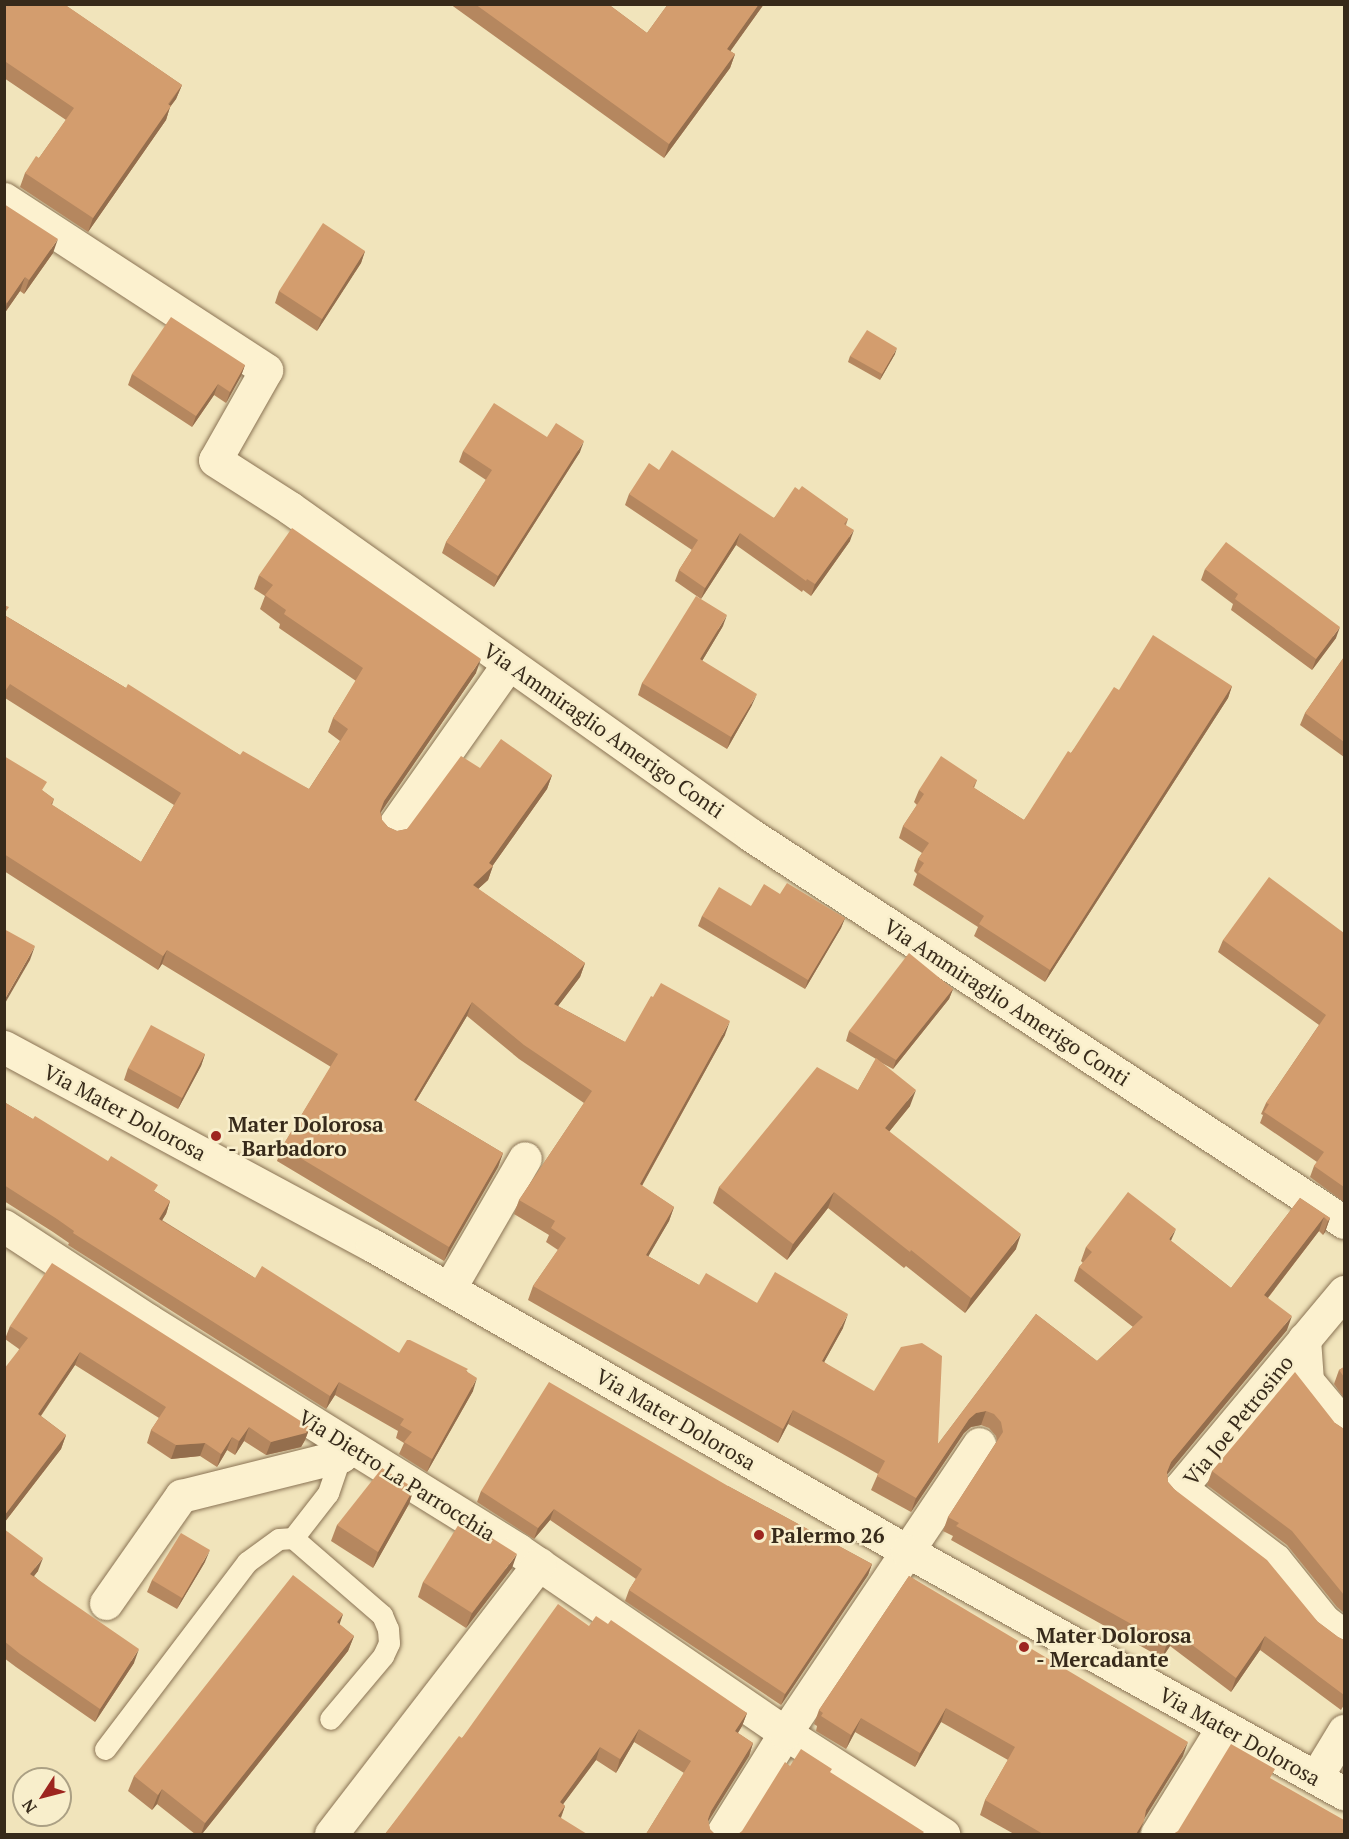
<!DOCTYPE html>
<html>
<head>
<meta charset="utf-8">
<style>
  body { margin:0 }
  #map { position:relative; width:1349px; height:1839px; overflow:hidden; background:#f1e4bb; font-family:"PT Serif",serif }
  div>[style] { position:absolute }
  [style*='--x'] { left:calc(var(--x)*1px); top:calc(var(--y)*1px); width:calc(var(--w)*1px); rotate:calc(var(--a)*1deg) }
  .roads { filter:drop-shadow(0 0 2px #8a7354) drop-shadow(0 0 2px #8a7354) }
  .lane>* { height:21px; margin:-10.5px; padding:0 10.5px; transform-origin:10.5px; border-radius:10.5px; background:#fcf1cf }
  .street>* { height:33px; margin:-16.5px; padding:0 16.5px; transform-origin:16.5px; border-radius:16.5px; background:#fcf1cf }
  .secondary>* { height:33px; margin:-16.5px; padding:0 16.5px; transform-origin:16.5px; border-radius:16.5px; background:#fcf1cf }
  .wall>* { inset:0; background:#b5875f }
  .shaded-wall>* { inset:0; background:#946e4d }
  .building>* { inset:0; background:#d39d6e }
  .dots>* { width:16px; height:16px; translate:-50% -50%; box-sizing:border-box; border:3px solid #f8eecb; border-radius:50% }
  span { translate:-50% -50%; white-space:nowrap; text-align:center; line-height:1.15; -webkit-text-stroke:5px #f8eecb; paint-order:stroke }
  .street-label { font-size:21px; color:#372a1a }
  .poi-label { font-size:21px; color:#372a1a; font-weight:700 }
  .left { translate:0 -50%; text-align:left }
  .frame { position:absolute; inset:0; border:6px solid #372a1a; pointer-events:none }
  .north { position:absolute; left:12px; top:1767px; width:60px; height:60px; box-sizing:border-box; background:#f8eecb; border:2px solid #aba084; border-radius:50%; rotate:234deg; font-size:16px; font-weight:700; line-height:24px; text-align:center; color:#372a1a }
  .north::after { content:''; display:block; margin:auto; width:21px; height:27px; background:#9d251f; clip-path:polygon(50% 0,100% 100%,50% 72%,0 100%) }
</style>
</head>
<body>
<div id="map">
  <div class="roads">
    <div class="lane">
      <div style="--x:293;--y:1538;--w:57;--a:-52.1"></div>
      <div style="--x:328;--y:1493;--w:39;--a:-71"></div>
      <div style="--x:105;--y:1749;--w:235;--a:-52.8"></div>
      <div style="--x:247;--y:1562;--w:39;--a:-36"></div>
      <div style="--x:279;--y:1539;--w:14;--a:-4"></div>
      <div style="--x:293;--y:1538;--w:118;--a:40.9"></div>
      <div style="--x:382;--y:1615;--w:15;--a:67"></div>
      <div style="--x:388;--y:1629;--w:14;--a:86"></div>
      <div style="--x:389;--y:1643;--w:14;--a:115"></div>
      <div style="--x:383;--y:1656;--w:82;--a:130.1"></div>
    </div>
    <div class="street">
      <div style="--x:4;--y:199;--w:313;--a:33.1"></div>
      <div style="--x:266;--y:370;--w:103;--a:119.5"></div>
      <div style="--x:215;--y:460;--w:89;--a:32.6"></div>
      <div style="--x:290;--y:508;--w:565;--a:35.35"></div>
      <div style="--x:751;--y:835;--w:708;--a:33.13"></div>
      <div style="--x:394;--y:826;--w:199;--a:-54.8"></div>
      <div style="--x:4;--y:1226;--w:173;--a:33.2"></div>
      <div style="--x:149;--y:1321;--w:434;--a:31.8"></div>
      <div style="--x:518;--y:1550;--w:324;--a:34.4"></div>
      <div style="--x:785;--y:1733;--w:188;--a:32.6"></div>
      <div style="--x:449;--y:1289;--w:151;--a:-59.9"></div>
      <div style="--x:1344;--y:1292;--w:256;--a:129.9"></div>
      <div style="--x:1180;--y:1488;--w:119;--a:37.2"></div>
      <div style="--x:1275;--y:1560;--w:78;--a:51.2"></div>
      <div style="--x:1324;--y:1621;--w:25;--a:37"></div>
      <div style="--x:1304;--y:1339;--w:42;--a:85.9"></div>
      <div style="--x:1307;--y:1381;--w:57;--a:49.9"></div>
      <div style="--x:106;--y:1603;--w:131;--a:-55"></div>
      <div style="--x:181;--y:1496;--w:165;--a:-14"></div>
      <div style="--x:341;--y:1456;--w:14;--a:-39"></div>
      <div style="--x:1316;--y:1777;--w:54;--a:-58.7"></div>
      <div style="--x:331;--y:1834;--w:341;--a:-52.4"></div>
      <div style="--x:722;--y:1834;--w:119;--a:-58"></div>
      <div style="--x:785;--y:1733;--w:348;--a:-56.1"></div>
      <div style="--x:1157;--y:1834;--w:126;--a:-58.3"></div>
    </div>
    <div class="secondary">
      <div style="--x:4;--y:1047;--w:418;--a:28.3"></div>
      <div style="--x:372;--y:1245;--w:616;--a:29.77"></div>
      <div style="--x:907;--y:1551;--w:500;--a:29"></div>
    </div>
  </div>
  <div class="wall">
    <div style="clip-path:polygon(4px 4px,65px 4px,65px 5px,182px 85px,176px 99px,170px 107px,166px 120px,88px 232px,20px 187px,25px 173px,39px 158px,66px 120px,4px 78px)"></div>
    <div style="clip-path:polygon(450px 4px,608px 4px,647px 33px,668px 4px,764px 4px,730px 51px,735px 54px,730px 68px,664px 158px)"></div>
    <div style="clip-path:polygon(4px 204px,53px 253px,24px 294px,20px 291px,4px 314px)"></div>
    <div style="clip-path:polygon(365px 251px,361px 263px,317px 331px,275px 303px,279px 291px)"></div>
    <div style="clip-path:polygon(895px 354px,880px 380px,848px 362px,850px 356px)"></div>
    <div style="clip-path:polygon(245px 365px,241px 376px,226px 403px,214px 395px,192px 427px,128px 385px,132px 374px)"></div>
    <div style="clip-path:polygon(547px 437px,580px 452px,494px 587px,442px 553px,446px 542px,486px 480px,459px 462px,463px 451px)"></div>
    <div style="clip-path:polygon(659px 470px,774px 518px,799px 490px,848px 519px,846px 525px,850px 541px,811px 596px,803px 590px,802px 592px,736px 545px,701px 599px,675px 581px,679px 570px,692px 550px,625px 505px,629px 494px)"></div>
    <div style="clip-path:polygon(1205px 569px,1336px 638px,1312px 670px,1231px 610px,1233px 604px,1201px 580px)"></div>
    <div style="clip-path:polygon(259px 575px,476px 673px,381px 812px,382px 820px,388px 827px,397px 831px,407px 829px,480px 768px,552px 775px,547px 789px,493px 865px,488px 880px,478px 889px,585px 963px,580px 977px,558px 1006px,625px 1042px,725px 1035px,642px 1186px,674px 1207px,669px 1221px,648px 1256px,699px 1285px,757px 1303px,843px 1328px,824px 1362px,938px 1444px,1036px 1314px,1097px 1361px,1133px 1327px,1074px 1281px,1079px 1267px,1083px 1263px,1081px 1261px,1086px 1247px,1171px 1241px,1231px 1288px,1300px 1198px,1330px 1218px,1325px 1232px,1323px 1235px,1319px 1231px,1268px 1298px,1287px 1330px,1167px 1474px,1168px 1482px,1174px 1489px,1318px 1622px,1338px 1637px,1344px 1640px,1344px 1705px,1341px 1710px,1260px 1650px,1231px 1692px,1170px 1646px,1162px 1658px,951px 1540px,953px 1536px,943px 1531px,948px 1517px,997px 1441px,996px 1436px,989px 1428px,981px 1425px,971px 1427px,964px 1433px,911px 1512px,871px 1490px,878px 1474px,841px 1453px,788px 1424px,778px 1443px,528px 1300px,533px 1286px,558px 1250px,546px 1242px,549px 1235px,514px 1214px,519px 1200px,584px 1103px,519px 1059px,467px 1016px,416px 1101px,503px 1153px,498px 1167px,444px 1261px,277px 1161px,282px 1147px,331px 1067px,162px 964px,158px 970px,4px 871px,4px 756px,43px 791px,54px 799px,52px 805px,141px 862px,174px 805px,5px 698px,6px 616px,126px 688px,240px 755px,309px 789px,340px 741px,328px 732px,333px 718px,356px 681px,279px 628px,280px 624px,260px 609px,265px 596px,254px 589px)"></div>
    <div style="clip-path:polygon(723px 626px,702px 661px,752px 705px,727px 749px,638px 695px,642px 683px)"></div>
    <div style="clip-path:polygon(1344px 657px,1344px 757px,1300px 725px,1305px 713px)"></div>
    <div style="clip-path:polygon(1232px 686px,1228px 698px,1045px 982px,974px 936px,978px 927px,913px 885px,917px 874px,914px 871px,918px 859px,922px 853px,899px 838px,903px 826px,917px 805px,914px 802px,919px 790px,977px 780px,974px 788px,1024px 820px,1071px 753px,1119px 690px)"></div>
    <div style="clip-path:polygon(780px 894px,845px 918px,841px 928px,805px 989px,698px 926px,702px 916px,751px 906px)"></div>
    <div style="clip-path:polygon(1344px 933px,1344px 1202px,1310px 1177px,1314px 1166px,1317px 1162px,1260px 1123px,1263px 1115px,1261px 1114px,1266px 1103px,1319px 1025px,1218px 952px,1223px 940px)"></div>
    <div style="clip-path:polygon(953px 989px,949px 999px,893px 1069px,880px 1062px,910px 1106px,889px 1132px,1016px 1249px,965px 1313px,906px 1266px,904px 1268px,828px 1208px,787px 1260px,713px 1203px,719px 1187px,858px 1090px,876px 1059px,846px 1041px,849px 1031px)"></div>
    <div style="clip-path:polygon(205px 1054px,201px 1066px,178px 1109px,124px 1080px,128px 1068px)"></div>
    <div style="clip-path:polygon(4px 1102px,156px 1192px,170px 1201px,166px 1214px,162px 1220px,255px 1278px,399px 1353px,467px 1371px,473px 1391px,427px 1472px,399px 1454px,404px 1443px,396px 1438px,398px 1431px,335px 1395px,326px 1409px,68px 1245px,69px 1243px,53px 1232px,4px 1201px)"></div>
    <div style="clip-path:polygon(10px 1326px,310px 1427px,305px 1440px,301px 1447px,266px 1455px,244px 1441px,235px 1455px,227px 1450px,217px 1467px,200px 1456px,171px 1459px,147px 1443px,151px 1430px,159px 1418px,75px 1365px,41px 1416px,66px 1435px,61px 1449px,4px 1523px,19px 1349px,5px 1339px)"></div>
    <div style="clip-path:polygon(1344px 1367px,1344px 1398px,1334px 1384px,1339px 1370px)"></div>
    <div style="clip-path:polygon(1335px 1423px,1344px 1429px,1344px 1613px,1337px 1607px,1287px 1545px,1207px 1485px,1212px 1471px)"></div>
    <div style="clip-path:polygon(728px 1486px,872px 1564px,868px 1575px,781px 1705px,625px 1601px,629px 1590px,636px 1579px,550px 1520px,534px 1539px,477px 1502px,481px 1491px)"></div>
    <div style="clip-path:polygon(414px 1488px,409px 1504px,373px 1568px,331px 1541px,337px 1525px)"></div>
    <div style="clip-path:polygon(4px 1529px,38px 1571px,34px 1576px,134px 1663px,95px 1722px,16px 1667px,4px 1658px)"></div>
    <div style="clip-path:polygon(205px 1562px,177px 1609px,147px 1592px,152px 1580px)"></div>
    <div style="clip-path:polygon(512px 1568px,466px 1628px,418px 1597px,423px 1582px)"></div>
    <div style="clip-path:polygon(909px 1576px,1183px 1756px,1144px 1819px,1139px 1834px,1014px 1834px,980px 1815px,985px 1800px,1008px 1760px,941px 1722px,915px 1767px,855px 1732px,846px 1749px,816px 1731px,817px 1726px,814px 1724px,819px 1710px)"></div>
    <div style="clip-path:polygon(343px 1614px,339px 1624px,354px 1636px,348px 1651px,202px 1834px,195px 1834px,157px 1804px,152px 1810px,128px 1791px,134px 1776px)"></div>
    <div style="clip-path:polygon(589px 1626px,747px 1713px,742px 1726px,738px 1733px,753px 1743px,749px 1756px,708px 1821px,710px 1829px,646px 1834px,684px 1773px,634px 1742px,616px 1773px,596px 1760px,563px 1804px,565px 1806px,561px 1818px,385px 1834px,462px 1738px)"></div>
  </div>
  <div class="shaded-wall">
    <div style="clip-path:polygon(759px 4px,764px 4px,722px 63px,727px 49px)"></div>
    <div style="clip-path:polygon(735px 54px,730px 68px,664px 158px,669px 144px)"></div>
    <div style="clip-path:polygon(182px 85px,176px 99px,170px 107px,166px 120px,88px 232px,93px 218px)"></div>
    <div style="clip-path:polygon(58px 239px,53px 253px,24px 294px,29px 280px)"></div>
    <div style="clip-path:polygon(365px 251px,361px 263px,317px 331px,322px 319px)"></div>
    <div style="clip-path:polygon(25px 277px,20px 291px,4px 314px,7px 303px)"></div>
    <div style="clip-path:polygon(897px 348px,895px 354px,880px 380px,882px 374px)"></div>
    <div style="clip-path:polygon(245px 365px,241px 376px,226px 403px,230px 392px)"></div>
    <div style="clip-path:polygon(218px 384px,214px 395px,192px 427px,196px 416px)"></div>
    <div style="clip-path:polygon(584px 441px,580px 452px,494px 587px,498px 576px)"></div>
    <div style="clip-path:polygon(854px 530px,850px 541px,811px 596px,815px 584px)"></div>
    <div style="clip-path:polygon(740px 533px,736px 545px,701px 599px,705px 588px)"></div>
    <div style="clip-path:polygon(727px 615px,723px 626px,696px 671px,700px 659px)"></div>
    <div style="clip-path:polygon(1340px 627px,1336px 638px,1312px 670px,1316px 659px)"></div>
    <div style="clip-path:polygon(481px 659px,476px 673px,379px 815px,384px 801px)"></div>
    <div style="clip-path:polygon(1232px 686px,1228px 698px,1045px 982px,1050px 970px)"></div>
    <div style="clip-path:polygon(757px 694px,752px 705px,727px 749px,731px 737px)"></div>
    <div style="clip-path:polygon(552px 775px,547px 789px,491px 868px,493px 866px,488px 880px,467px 899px,473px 885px)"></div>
    <div style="clip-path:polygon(845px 918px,841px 928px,805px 989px,808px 980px)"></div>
    <div style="clip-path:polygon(35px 946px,30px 960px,4px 1005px,6px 997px)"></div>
    <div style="clip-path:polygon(167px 950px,162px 964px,158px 970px,163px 956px)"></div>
    <div style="clip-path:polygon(585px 963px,580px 977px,549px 1018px,554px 1004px)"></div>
    <div style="clip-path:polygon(953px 989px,949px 999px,893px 1069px,896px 1060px)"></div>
    <div style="clip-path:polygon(472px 1002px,467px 1016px,408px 1114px,414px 1100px)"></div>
    <div style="clip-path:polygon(730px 1021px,725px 1035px,635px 1198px,640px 1184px)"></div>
    <div style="clip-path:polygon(205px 1054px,201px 1066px,178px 1109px,182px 1098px)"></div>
    <div style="clip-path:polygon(916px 1090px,910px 1106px,879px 1144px,885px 1128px)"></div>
    <div style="clip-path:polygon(503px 1153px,498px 1167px,444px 1261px,449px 1247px)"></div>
    <div style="clip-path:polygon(834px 1192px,828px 1208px,787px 1260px,793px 1244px)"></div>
    <div style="clip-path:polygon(170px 1201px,166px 1214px,155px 1232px,159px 1219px)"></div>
    <div style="clip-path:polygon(674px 1207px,669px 1221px,641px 1269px,646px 1255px)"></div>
    <div style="clip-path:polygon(1324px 1217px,1319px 1231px,1259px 1309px,1264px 1295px)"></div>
    <div style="clip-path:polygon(1330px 1218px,1325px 1232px,1323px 1235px,1328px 1221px)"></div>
    <div style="clip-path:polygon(1176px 1229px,1170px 1243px,1169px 1239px)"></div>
    <div style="clip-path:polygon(1021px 1234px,1016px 1249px,965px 1313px,971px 1298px)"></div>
    <div style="clip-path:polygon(848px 1314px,843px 1328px,817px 1375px,822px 1361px)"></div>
    <div style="clip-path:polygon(1292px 1316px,1287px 1330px,1166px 1476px,1161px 1486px,1171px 1462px)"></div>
    <div style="clip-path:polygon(80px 1352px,75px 1365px,33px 1427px,38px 1414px)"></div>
    <div style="clip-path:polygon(477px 1378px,473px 1391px,427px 1472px,432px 1459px)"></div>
    <div style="clip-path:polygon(339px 1382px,335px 1395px,326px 1409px,330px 1396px)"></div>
    <div style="clip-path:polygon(793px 1410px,788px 1424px,778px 1443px,783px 1429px)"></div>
    <div style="clip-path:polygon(986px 1411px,981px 1425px,971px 1427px,964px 1433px,911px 1512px,916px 1498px,969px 1419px,976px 1413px)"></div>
    <div style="clip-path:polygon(249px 1427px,244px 1441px,235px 1455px,239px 1441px)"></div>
    <div style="clip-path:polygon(310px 1427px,305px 1440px,301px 1447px,266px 1455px,271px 1442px)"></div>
    <div style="clip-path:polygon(66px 1435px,61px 1449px,4px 1523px,4px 1516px)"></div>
    <div style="clip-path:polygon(232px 1437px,227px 1450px,217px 1467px,221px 1454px)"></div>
    <div style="clip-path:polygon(205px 1443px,200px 1456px,171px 1459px,176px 1445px)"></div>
    <div style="clip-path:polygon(414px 1488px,409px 1504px,373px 1568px,378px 1552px)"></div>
    <div style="clip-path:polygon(554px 1509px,550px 1520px,534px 1539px,538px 1528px)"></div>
    <div style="clip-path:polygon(210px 1550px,205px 1562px,177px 1609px,182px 1598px)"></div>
    <div style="clip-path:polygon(517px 1554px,512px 1568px,466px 1628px,472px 1613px)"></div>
    <div style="clip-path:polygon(43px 1558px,38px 1571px,25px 1587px,30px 1574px)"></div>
    <div style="clip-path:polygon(872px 1564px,868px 1575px,781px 1705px,785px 1694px)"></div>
    <div style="clip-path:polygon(343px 1614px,338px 1629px,337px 1622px)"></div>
    <div style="clip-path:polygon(1175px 1632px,1170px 1646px,1162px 1658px,1167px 1644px)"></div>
    <div style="clip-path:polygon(354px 1636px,348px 1651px,202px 1834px,201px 1834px,205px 1823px)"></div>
    <div style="clip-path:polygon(1265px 1636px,1260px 1650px,1231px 1692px,1236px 1678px)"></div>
    <div style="clip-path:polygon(139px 1649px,134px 1663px,95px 1722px,100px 1709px)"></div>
    <div style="clip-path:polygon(946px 1708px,941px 1722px,915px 1767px,920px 1753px)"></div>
    <div style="clip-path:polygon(747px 1713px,742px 1726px,731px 1744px,735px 1731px)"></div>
    <div style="clip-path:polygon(861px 1718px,855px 1732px,846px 1749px,851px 1735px)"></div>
    <div style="clip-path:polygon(639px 1729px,634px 1742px,616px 1773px,620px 1759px)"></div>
    <div style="clip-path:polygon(1188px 1742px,1183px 1756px,1141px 1824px,1146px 1810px)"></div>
    <div style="clip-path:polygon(753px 1743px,749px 1756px,706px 1825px,711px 1811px)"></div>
    <div style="clip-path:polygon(600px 1747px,596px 1760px,555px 1815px,560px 1802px)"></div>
    <div style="clip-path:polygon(162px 1789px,157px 1804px,152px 1810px,158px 1795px)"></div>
    <div style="clip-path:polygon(565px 1806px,560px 1819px,558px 1816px)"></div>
    <div style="clip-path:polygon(1144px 1821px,1139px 1834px,1136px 1834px)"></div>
  </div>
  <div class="building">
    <div style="clip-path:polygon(4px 4px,64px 4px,182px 85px,168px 104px,171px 106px,93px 218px,25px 173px,36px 156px,39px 158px,74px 108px,6px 62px,4px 64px)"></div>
    <div style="clip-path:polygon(475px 4px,608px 4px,647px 33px,668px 4px,759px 4px,727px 49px,735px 54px,669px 144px)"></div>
    <div style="clip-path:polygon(4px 204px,58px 239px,29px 280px,25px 277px,7px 303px,4px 301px)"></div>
    <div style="clip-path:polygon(323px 223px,365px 251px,322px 319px,279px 291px)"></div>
    <div style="clip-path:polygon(171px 317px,245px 365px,230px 392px,218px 384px,196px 416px,132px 374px)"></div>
    <div style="clip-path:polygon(867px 330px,897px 348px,882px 374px,850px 356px)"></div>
    <div style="clip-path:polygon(494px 403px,547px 437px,556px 423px,584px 441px,498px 576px,446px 542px,492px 470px,463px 451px)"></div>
    <div style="clip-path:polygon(672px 450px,774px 518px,795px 487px,799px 490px,802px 486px,848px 519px,844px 524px,854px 530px,815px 584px,807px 579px,806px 581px,740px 533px,705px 588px,679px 570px,698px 540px,629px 494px,649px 463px,659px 470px)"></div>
    <div style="clip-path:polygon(292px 528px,481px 659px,384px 801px,380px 811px,382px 820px,388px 827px,397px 831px,407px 829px,461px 756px,480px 768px,501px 739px,552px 775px,489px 863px,493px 866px,473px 885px,585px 963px,554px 1004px,625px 1042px,651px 996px,653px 997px,661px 983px,730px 1021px,640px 1184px,674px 1207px,646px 1255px,699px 1285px,706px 1273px,757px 1303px,775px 1272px,848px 1314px,822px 1361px,874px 1391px,901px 1347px,922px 1343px,942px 1356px,938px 1444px,1036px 1314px,1097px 1361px,1143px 1317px,1079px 1267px,1092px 1252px,1086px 1247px,1128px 1192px,1176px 1229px,1169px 1239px,1231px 1288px,1300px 1198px,1330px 1218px,1328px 1221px,1324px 1217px,1264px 1295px,1292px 1316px,1171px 1462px,1167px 1472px,1168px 1482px,1174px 1489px,1267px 1560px,1318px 1622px,1338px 1637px,1344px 1640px,1344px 1695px,1265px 1636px,1236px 1678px,1175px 1632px,1167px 1644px,956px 1526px,959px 1523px,948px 1517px,1003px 1432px,1001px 1422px,994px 1414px,986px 1411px,976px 1413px,969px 1419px,916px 1498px,877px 1476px,885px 1461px,846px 1439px,793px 1410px,783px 1429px,533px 1286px,566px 1238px,551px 1228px,555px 1221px,519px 1200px,592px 1091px,524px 1045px,472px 1002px,414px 1100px,503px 1153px,449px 1247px,282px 1147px,338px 1054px,167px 950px,163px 956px,4px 854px,4px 756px,47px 782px,42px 790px,54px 799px,51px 804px,141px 862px,181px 793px,10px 684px,4px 693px,4px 615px,126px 688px,128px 684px,240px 755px,243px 751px,309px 789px,348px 729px,333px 718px,363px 668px,284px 614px,286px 610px,265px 595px,273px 585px,259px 575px)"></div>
    <div style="clip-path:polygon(1226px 542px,1340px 627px,1316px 659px,1235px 599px,1238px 594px,1205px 569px)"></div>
    <div style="clip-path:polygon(696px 596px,727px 615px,700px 659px,757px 694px,731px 737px,642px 683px)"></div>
    <div style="clip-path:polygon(4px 605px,9px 607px,4px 614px)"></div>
    <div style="clip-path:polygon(1153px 635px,1232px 686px,1050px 970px,979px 924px,984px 916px,918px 872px,924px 863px,918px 859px,929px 843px,903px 826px,924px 794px,919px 790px,941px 756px,977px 780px,973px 787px,1024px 820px,1068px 751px,1071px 753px,1114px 687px,1119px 690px)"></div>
    <div style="clip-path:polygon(1344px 657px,1344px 742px,1305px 713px)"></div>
    <div style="clip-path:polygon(1269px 877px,1344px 933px,1344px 1187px,1314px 1166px,1324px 1152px,1264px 1112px,1269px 1104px,1266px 1103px,1326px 1015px,1223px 940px)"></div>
    <div style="clip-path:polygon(787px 883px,845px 918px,808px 980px,702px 916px,719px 887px,751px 906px,764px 884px,780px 894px)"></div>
    <div style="clip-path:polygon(4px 929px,35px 946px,6px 997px,4px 996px)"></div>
    <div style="clip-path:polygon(909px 953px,953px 989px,896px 1060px,849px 1031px)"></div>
    <div style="clip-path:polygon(151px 1025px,205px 1054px,182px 1098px,128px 1068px)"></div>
    <div style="clip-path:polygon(876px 1058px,916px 1090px,885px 1128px,1021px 1234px,971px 1298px,911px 1250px,910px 1252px,834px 1192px,793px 1244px,719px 1187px,817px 1067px,858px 1090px)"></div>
    <div style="clip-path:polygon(4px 1102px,33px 1119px,35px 1116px,108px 1161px,111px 1156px,158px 1185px,154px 1191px,170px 1201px,159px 1219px,255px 1278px,262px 1266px,399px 1353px,407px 1340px,410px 1340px,468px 1369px,466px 1371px,477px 1378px,432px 1459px,404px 1442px,412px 1432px,400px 1425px,404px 1419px,339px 1382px,330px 1396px,73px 1233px,74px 1231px,57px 1219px,4px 1185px)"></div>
    <div style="clip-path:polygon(52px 1263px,310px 1427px,306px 1433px,271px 1442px,249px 1427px,239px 1441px,232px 1437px,221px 1454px,205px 1443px,176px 1445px,151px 1430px,166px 1407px,80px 1352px,38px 1414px,66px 1435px,4px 1516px,4px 1369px,28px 1338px,10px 1326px)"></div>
    <div style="clip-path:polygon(1344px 1367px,1344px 1377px,1339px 1370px)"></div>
    <div style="clip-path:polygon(1295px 1372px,1335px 1423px,1344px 1429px,1344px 1595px,1292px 1531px,1212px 1471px)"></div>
    <div style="clip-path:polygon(549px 1382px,728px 1486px,872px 1564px,785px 1694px,629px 1590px,642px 1569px,554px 1509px,538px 1528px,481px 1491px)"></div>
    <div style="clip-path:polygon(382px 1468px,414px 1488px,378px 1552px,337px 1525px)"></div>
    <div style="clip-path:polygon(462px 1519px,517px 1554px,472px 1613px,423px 1582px)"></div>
    <div style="clip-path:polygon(4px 1529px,43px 1558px,30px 1574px,139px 1649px,100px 1709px,20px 1654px,4px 1641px)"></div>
    <div style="clip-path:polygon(181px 1533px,210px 1550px,182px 1598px,152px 1580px)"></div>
    <div style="clip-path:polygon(293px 1575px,343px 1614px,337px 1622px,354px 1636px,205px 1823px,162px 1789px,158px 1795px,134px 1776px)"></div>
    <div style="clip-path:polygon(909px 1576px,1188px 1742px,1146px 1810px,1144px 1821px,1136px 1834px,1043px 1834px,985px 1800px,1015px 1747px,946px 1708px,920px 1753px,861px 1718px,851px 1735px,821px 1716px,823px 1713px,819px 1710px)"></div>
    <div style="clip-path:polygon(558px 1604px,589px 1626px,596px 1616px,608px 1624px,611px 1620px,747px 1713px,735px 1731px,753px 1743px,711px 1811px,708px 1819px,710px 1829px,715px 1834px,646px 1834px,691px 1761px,639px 1729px,620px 1759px,600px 1747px,560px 1802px,565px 1806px,558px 1816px,587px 1834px,385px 1834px,459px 1736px,462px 1738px)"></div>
    <div style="clip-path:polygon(1231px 1744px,1275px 1769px,1270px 1778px,1344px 1820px,1344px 1834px,1173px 1834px,1178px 1831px)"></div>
    <div style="clip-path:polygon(801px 1749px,832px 1769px,830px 1772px,924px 1832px,922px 1834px,738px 1834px,742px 1831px,785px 1762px,790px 1766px)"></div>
  </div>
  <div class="dots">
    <div style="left:216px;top:1136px;background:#9d251f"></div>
    <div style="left:759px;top:1535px;background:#9d251f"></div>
    <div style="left:1024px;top:1647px;background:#9d251f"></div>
  </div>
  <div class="street-label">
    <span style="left:604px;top:730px;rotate:35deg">Via Ammiraglio Amerigo Conti</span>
    <span style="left:1007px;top:1002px;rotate:33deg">Via Ammiraglio Amerigo Conti</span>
    <span style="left:125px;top:1112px;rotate:28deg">Via Mater Dolorosa</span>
    <span style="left:676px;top:1419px;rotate:30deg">Via Mater Dolorosa</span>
    <span style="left:1238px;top:1420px;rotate:-51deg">Via Joe Petrosino</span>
    <span style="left:397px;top:1475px;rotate:32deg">Via Dietro La Parrocchia</span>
    <span style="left:1240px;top:1736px;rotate:29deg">Via Mater Dolorosa</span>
  </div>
  <div class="poi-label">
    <span class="left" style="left:228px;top:1136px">Mater Dolorosa<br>- Barbadoro</span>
    <span class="left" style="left:771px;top:1535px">Palermo 26</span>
    <span class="left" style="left:1036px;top:1647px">Mater Dolorosa<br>- Mercadante</span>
  </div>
  <div class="frame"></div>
  <div class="north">N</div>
</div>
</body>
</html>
